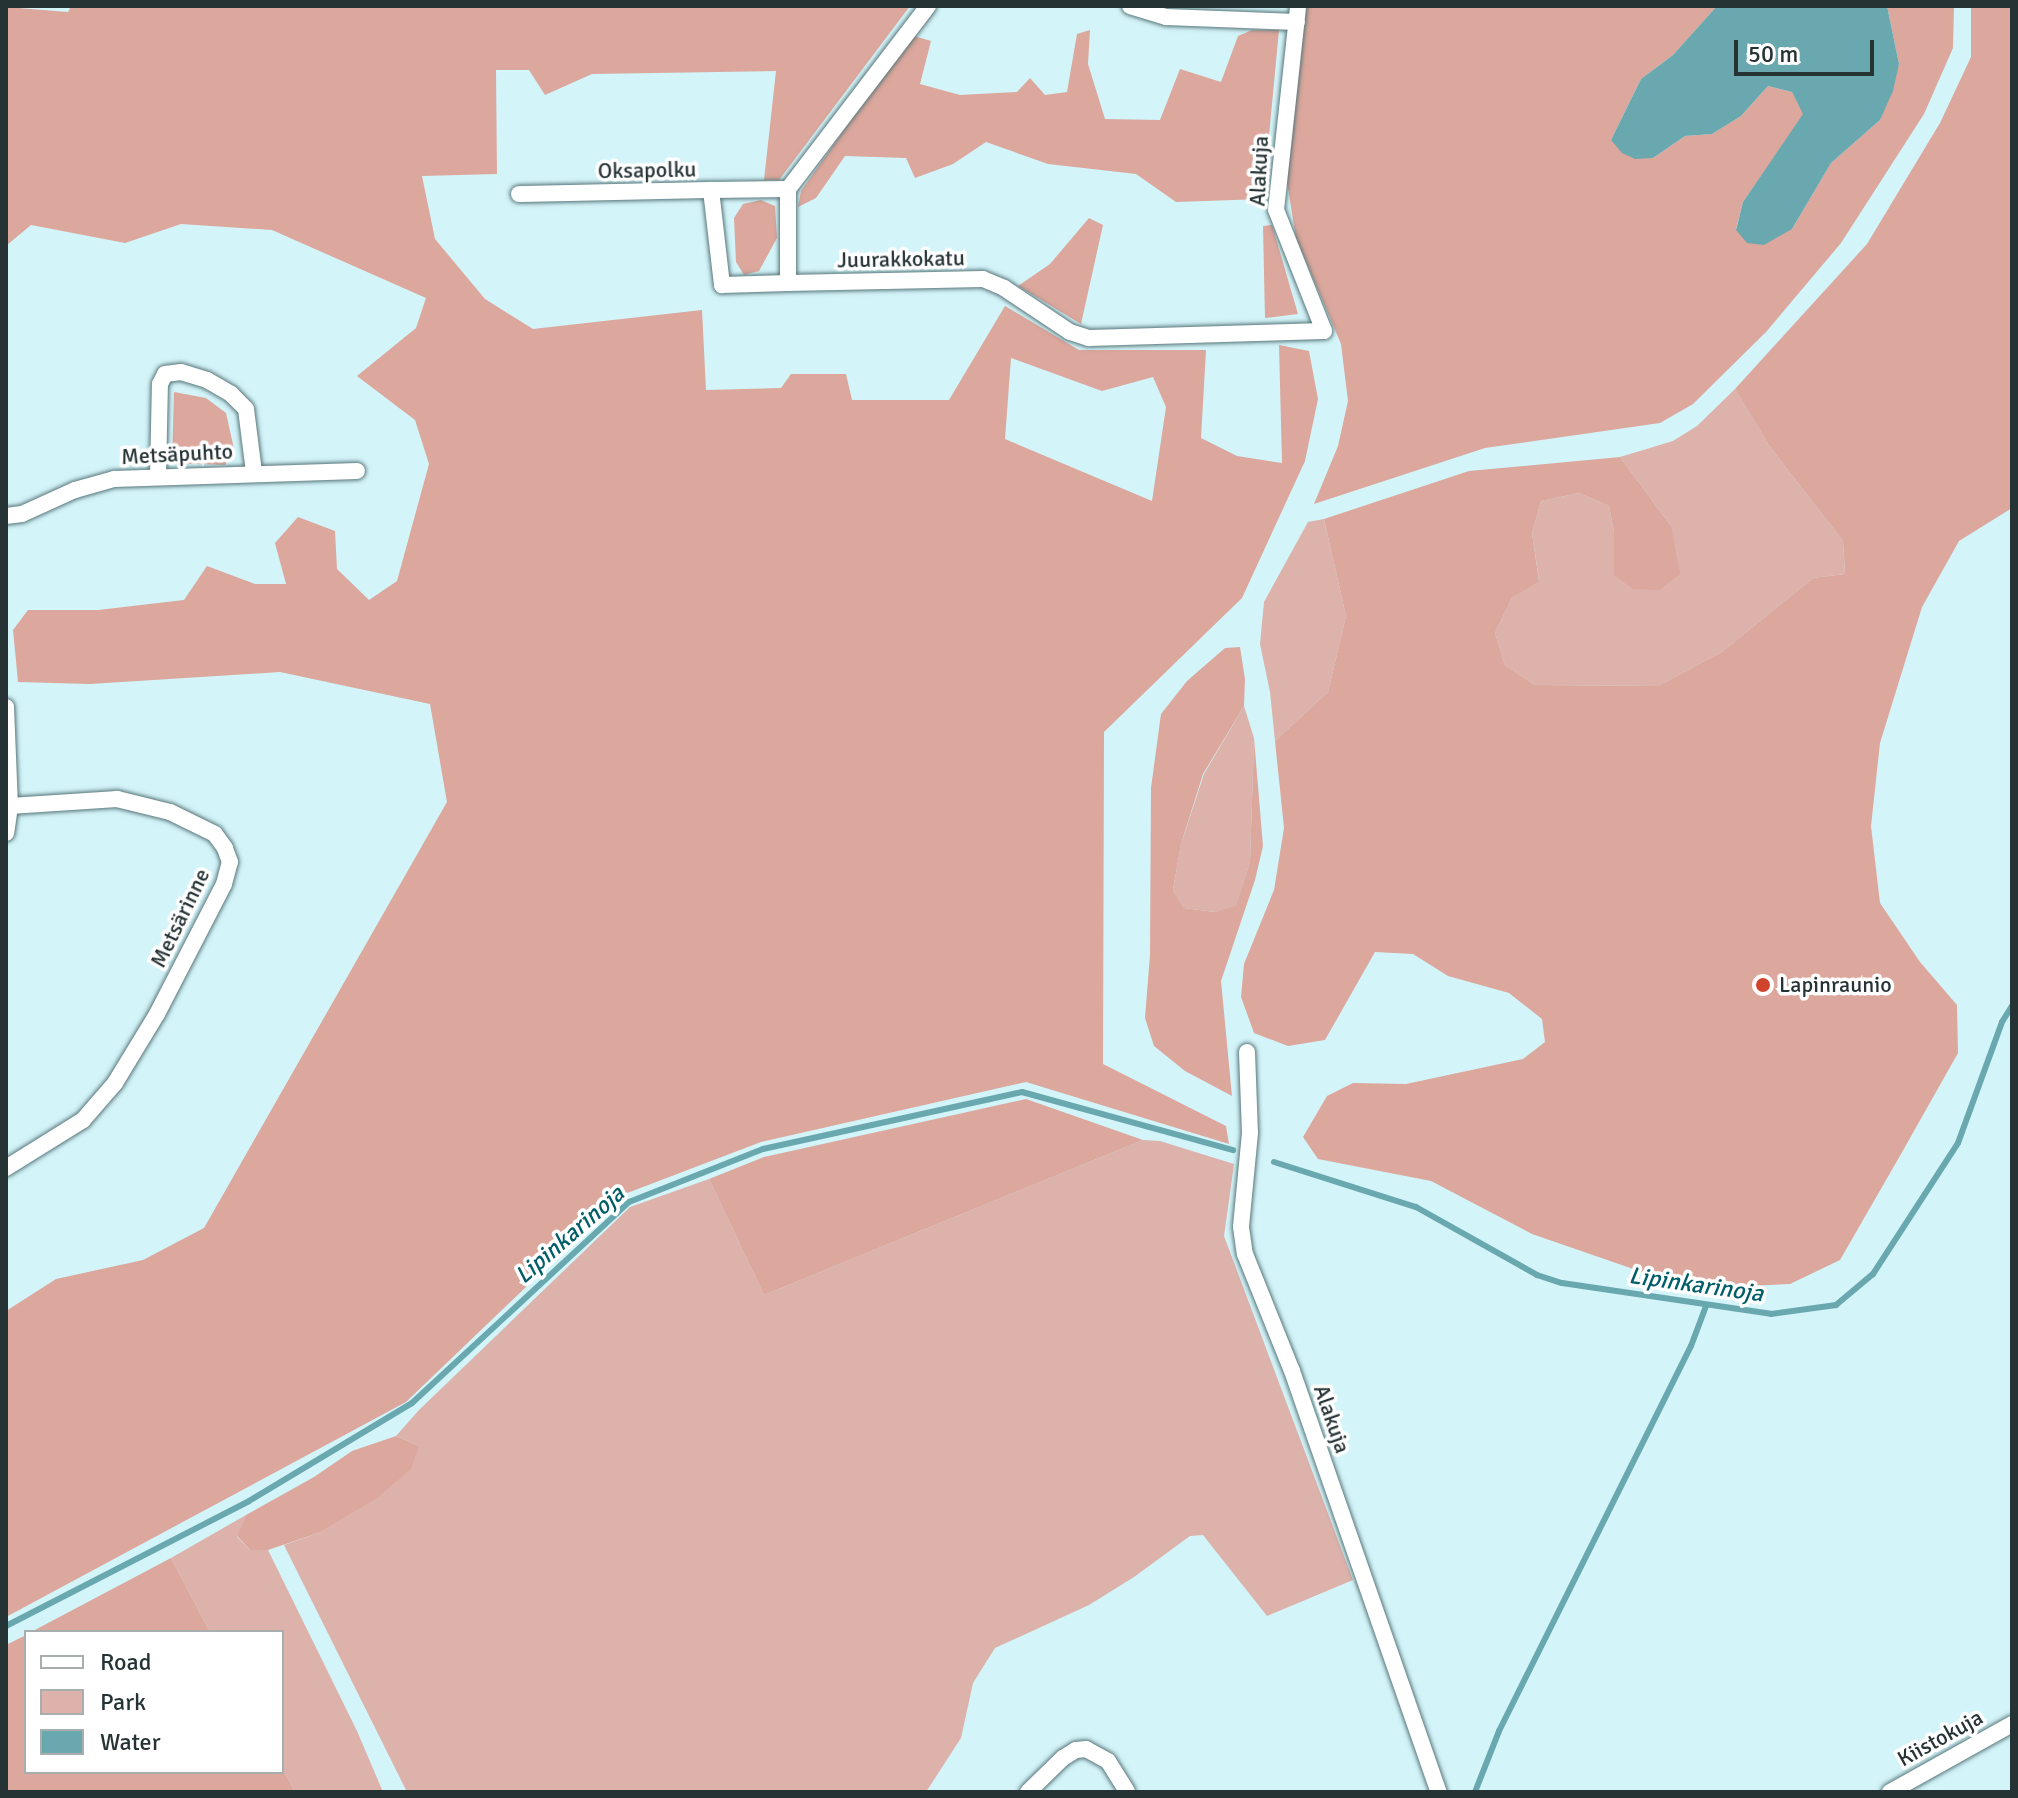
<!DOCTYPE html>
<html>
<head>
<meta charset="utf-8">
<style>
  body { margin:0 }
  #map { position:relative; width:2018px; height:1798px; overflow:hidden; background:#d3f4f9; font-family:Signika,sans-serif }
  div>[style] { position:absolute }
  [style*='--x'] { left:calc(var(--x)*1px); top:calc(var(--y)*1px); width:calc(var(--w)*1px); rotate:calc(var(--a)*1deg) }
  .green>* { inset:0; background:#dcb2aa }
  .forest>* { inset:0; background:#dca79c }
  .water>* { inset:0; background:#6aa8b0 }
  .stream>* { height:6px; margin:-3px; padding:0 3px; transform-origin:3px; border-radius:3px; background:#6aa8b0 }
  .roads { filter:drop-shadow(0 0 2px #58767a) drop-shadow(0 0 2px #58767a) }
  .minor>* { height:16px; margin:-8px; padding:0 8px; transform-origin:8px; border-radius:8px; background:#fff }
  .dots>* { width:22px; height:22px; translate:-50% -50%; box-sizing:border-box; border:4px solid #fff; border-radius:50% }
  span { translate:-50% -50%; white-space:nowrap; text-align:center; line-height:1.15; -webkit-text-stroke:7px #fff; paint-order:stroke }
  .street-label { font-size:22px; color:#263335 }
  .poi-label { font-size:22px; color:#263335 }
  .left { translate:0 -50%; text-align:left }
  .water-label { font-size:24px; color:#005e68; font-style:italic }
  .frame { position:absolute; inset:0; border:8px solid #263335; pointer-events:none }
  .legend { position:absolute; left:24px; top:1630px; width:260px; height:144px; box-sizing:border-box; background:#fff; border:2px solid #a8adae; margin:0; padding:10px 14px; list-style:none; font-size:24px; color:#263335 }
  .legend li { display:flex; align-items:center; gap:16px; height:40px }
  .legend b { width:40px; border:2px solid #a8adae }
  .scale { position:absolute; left:1734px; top:40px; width:140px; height:36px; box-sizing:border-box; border:4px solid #263335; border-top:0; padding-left:10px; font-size:24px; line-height:28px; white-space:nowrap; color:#263335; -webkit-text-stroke:6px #fff; paint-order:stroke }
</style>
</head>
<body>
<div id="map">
  <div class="green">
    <div style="clip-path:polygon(1735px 389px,1770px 447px,1843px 541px,1845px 574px,1813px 578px,1722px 652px,1658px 686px,1535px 685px,1505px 665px,1495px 633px,1512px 598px,1539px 580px,1532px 533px,1541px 501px,1579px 493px,1609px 506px,1614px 532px,1614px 575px,1671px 526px,1620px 457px,1673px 441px,1697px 426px)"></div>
    <div style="clip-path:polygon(1324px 519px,1346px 616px,1328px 692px,1275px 741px,1270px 692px,1260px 644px,1264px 602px,1308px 522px)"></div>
    <div style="clip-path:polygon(1244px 706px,1254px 738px,1250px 862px,1236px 907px,1215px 912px,1184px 908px,1173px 890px,1181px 844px,1204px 774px)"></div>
    <div style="clip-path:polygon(1143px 1140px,1160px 1141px,1234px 1164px,1224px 1236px,1353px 1580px,1267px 1616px,1203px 1535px,1190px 1536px,1134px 1577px,1089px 1605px,995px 1648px,973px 1683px,961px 1738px,926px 1792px,407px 1792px,284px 1545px,318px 1533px,419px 1446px,396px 1436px,419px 1410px,630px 1207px,709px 1179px,764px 1295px)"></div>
    <div style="clip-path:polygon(246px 1515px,237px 1537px,250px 1550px,268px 1550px,357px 1731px,383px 1792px,295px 1792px,282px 1768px,282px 1632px,210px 1632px,171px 1558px)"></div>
  </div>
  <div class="forest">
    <div style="clip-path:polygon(evenodd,71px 6px,910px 6px,779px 180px,764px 180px,776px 71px,592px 74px,545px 95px,529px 70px,496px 70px,497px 174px,422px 176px,435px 239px,485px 299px,533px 329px,702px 310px,706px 390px,781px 388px,791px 374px,846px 374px,852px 400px,949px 400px,1005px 306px,1079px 350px,1206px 350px,1201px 438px,1237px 456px,1282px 463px,1279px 345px,1309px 351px,1318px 399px,1305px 461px,1242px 598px,1104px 732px,1103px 1064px,1226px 1126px,1229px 1144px,1026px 1082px,761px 1142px,622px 1195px,406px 1402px,6px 1617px,6px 1311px,56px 1279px,143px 1260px,204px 1228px,447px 802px,430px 704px,280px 672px,90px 684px,18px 682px,13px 630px,28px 610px,98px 610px,184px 600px,207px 566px,255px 584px,286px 584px,275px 543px,298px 517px,335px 531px,337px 569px,369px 600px,397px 581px,429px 464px,415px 420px,357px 376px,416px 328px,426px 298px,272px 230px,181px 224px,125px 243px,31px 225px,7px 245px,6px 7px,68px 12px,71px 6px,1011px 358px,1102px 391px,1153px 377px,1166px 407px,1152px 501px,1005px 439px,1011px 358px)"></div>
    <div style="clip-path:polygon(1305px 6px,1717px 6px,1673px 55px,1641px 79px,1611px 140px,1653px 158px,1685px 136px,1712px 134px,1741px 116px,1768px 86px,1792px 92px,1804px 114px,1743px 202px,1736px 229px,1792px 229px,1831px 163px,1880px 120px,1899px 64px,1887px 6px,1954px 6px,1953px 48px,1924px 114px,1841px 243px,1766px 332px,1693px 404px,1660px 423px,1485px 448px,1314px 504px,1338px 446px,1348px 401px,1341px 344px,1296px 238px,1285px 170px)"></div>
    <div style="clip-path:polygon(1971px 6px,2012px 6px,2012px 508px,1959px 541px,1922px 607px,1880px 743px,1871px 826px,1880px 903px,1920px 962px,1957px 1005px,1958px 1053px,1901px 1154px,1840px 1260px,1790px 1284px,1725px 1287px,1642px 1272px,1532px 1234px,1431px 1181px,1318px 1159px,1303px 1137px,1327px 1096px,1353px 1083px,1406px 1084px,1523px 1059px,1545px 1042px,1542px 1019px,1509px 993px,1448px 976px,1413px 954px,1375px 952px,1325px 1040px,1288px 1046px,1254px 1033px,1241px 997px,1244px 964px,1274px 890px,1284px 828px,1275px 741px,1328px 692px,1346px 616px,1324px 519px,1469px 471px,1620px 457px,1671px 526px,1680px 574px,1659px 590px,1633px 589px,1614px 575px,1614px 532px,1609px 506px,1579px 493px,1541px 501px,1532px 533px,1539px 581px,1512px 598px,1495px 633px,1505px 665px,1535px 685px,1658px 686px,1722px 652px,1813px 578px,1845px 574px,1843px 541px,1770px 447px,1735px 389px,1867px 244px,1940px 123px,1971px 57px)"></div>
    <div style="clip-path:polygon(1090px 30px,1088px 64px,1105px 119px,1160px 120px,1180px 69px,1221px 82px,1238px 36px,1252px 30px,1279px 30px,1263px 199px,1176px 202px,1136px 174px,1048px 164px,986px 142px,953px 164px,915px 178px,906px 158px,845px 156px,816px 198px,798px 207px,801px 191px,911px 35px,931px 41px,920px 84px,960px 95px,1017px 92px,1030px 78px,1045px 95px,1067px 92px,1077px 34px)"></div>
    <div style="clip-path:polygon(761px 200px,775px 206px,777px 238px,759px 271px,744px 275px,736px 262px,734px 218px,743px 204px)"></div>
    <div style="clip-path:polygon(1089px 218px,1103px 225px,1081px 324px,1018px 286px,1050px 264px)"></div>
    <div style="clip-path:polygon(1272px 225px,1298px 314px,1265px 318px,1263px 226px)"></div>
    <div style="clip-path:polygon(174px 392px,206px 398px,226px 413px,234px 449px,225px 465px,172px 463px)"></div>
    <div style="clip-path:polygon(1240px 647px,1245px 679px,1244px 706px,1203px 774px,1181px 844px,1173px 890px,1184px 908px,1215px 912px,1236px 906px,1250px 862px,1254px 738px,1263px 846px,1255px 880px,1221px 981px,1232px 1096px,1185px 1071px,1154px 1046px,1145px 1018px,1150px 955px,1151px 788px,1161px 714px,1187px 681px,1225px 648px)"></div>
    <div style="clip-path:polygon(1026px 1099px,1143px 1140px,764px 1295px,709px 1179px,764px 1157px)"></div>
    <div style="clip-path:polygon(396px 1436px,419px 1446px,411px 1469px,377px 1498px,318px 1533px,268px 1550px,250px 1550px,237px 1536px,246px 1515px,314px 1477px,352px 1451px)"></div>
    <div style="clip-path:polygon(171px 1558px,210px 1632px,31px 1632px)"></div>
    <div style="clip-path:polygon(26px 1635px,26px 1772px,282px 1772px,282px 1768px,295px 1792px,6px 1792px,6px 1645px)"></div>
  </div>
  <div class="water">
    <div style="clip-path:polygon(1717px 6px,1887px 6px,1899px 64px,1893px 91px,1880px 120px,1831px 163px,1792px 229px,1764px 245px,1747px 243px,1736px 230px,1743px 202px,1803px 114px,1792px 92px,1768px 86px,1741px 116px,1712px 134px,1685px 136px,1653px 158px,1635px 159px,1622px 153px,1611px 140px,1641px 79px,1673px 55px)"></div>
  </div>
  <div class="stream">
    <div style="--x:1274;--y:1162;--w:149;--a:17.6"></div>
    <div style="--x:1416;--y:1207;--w:139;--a:29.3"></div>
    <div style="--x:1537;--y:1275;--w:26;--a:18"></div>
    <div style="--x:1562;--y:1283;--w:211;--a:8.4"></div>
    <div style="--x:1771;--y:1314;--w:66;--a:-7.9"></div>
    <div style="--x:1836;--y:1305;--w:48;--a:-40"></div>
    <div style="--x:1873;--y:1274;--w:156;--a:-57"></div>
    <div style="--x:1958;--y:1143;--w:129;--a:-70"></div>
    <div style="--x:2002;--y:1022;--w:19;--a:-58"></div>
    <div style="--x:6;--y:1626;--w:273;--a:-27.2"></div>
    <div style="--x:249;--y:1501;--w:190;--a:-31"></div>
    <div style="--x:412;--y:1403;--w:296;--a:-42.8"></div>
    <div style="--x:629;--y:1202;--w:144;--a:-21.6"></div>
    <div style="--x:763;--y:1149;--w:265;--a:-12.4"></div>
    <div style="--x:1022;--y:1092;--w:219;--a:15.4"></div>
    <div style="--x:1475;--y:1792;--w:66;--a:-68.5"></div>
    <div style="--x:1499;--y:1731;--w:430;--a:-63.5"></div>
    <div style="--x:1691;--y:1346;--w:43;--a:-69.4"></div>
  </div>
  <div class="roads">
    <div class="minor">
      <div style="--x:928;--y:6;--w:230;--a:127.4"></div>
      <div style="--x:788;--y:189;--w:94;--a:90"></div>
      <div style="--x:788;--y:283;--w:195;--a:-1.2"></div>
      <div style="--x:983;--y:279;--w:23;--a:23"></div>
      <div style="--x:1004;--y:288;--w:79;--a:33.7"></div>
      <div style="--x:1070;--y:332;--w:20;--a:18"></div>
      <div style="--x:1089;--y:338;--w:235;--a:-1.7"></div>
      <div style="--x:1324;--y:331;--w:130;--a:-111.6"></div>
      <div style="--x:1276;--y:210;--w:205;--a:-83.8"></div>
      <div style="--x:1130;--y:6;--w:38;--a:17"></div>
      <div style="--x:1166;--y:17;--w:131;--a:2.2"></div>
      <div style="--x:711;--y:190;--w:77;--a:-0.7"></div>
      <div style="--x:519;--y:194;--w:192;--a:-1.2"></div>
      <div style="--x:711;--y:190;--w:96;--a:83.4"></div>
      <div style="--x:722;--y:285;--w:66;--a:-1.7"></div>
      <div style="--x:158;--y:476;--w:92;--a:-88.8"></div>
      <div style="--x:160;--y:384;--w:11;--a:-63"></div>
      <div style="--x:165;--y:374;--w:16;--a:-7"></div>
      <div style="--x:181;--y:372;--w:27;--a:17"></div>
      <div style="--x:207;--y:380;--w:28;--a:30"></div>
      <div style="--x:231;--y:394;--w:21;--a:45"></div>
      <div style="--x:246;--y:409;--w:64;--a:82.8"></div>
      <div style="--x:6;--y:516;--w:16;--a:-7"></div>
      <div style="--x:22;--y:514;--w:58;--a:-24.4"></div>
      <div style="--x:75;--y:490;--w:41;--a:-15.8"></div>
      <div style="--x:114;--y:479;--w:243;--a:-1.9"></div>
      <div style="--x:6;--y:707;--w:99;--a:87.7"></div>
      <div style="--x:10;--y:806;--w:27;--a:98"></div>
      <div style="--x:1247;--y:1052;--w:81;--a:87.9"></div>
      <div style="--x:1250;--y:1133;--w:94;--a:95.5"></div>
      <div style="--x:1241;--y:1227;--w:27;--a:82"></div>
      <div style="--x:1245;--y:1254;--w:126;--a:68.1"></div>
      <div style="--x:1292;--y:1371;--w:446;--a:70.8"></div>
      <div style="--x:6;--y:1168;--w:91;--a:-31.9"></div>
      <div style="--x:83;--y:1120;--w:49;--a:-49.1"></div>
      <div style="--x:115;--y:1083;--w:81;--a:-58.7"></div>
      <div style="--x:157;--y:1014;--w:146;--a:-62.7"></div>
      <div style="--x:224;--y:884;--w:23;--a:-75"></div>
      <div style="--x:230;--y:862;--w:15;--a:-110"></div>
      <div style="--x:225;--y:848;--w:17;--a:-126"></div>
      <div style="--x:215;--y:834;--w:50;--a:-153.9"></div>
      <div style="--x:170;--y:812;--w:55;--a:-166.2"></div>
      <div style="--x:117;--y:799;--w:107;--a:176.3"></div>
      <div style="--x:1028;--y:1792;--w:49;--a:-44.2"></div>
      <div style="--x:1063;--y:1758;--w:15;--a:-32"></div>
      <div style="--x:1076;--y:1750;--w:10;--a:-6"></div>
      <div style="--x:1086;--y:1749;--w:25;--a:29"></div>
      <div style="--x:1108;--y:1761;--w:36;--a:58"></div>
      <div style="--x:1890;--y:1792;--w:140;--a:-29.1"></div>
    </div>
  </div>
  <div class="dots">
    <div style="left:1763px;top:985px;background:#d0442e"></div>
  </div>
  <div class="street-label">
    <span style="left:647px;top:170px;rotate:-1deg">Oksapolku</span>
    <span style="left:1259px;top:171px;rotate:-87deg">Alakuja</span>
    <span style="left:901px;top:259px;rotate:-1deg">Juurakkokatu</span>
    <span style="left:177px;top:454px;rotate:-3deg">Metsäpuhto</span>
    <span style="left:180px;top:918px;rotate:-64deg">Metsärinne</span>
    <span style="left:1332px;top:1419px;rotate:71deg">Alakuja</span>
    <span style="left:1940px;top:1738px;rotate:-29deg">Kiistokuja</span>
  </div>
  <div class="poi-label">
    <span class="left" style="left:1779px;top:985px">Lapinraunio</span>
  </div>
  <div class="water-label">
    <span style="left:570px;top:1235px;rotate:-41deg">Lipinkarinoja</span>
    <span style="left:1696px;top:1285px;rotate:8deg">Lipinkarinoja</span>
  </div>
  <div class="frame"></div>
  <ul class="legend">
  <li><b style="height:10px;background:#fff"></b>Road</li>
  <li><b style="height:22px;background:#dcb2aa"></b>Park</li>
  <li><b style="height:22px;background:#6aa8b0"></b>Water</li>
  </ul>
  <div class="scale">50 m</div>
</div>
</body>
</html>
